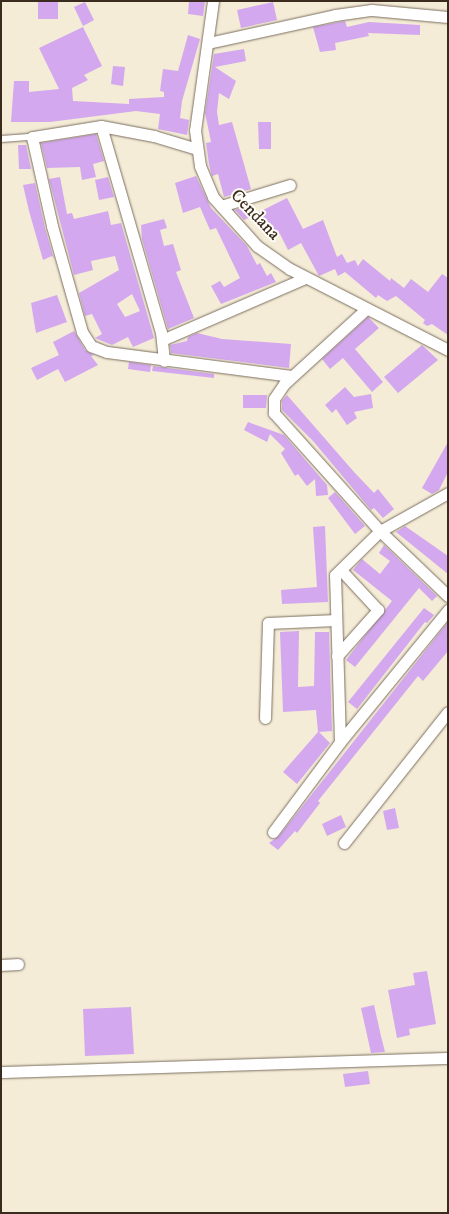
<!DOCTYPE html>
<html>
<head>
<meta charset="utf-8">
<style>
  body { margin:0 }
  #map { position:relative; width:449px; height:1214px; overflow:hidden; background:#f4ecd7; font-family:"IM FELL DW Pica",serif }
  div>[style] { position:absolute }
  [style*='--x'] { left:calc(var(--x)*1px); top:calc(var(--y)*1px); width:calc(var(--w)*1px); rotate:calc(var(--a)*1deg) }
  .building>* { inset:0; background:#d3a8ee }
  .roads { filter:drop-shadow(0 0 1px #7c6e5f) drop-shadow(0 0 1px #7c6e5f) }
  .service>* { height:5.5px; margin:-2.75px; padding:0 2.75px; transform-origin:2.75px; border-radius:2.75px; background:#fff }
  .minor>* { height:11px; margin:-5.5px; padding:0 5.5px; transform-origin:5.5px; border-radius:5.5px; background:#fff }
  span { translate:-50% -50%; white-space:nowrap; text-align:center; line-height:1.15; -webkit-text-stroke:4px #fdfcf7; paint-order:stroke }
  .street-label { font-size:18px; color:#3b2a1e }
  .frame { position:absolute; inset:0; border:2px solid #3b2a1e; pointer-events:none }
</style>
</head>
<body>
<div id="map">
  <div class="building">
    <div style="clip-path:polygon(189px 1px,205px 1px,203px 16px,188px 14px)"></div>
    <div style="clip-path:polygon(38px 2px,58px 2px,58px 19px,38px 19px)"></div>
    <div style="clip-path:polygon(85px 2px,94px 20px,83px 26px,74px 7px)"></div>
    <div style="clip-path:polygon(273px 2px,277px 20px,241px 28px,237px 10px)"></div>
    <div style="clip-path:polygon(345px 21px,347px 27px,369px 22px,420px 25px,420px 35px,368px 33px,369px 36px,335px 43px,336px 50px,320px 52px,313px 27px)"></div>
    <div style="clip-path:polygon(83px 27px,102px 66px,84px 75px,88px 80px,72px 88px,73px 101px,129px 104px,129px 99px,164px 97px,164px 92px,160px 91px,163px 69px,178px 71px,188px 35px,200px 39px,182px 101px,180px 118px,189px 120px,187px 135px,158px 129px,160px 114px,136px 111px,50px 122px,11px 122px,14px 81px,29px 81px,29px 92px,59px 89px,39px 48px)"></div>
    <div style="clip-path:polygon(244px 49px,246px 61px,215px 67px,236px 81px,229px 99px,219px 93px,217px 112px,219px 125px,232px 122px,251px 189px,224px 197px,218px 174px,212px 176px,209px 164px,206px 143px,211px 142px,205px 113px,214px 54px)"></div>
    <div style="clip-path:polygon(113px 66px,125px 67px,123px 86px,111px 84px)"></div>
    <div style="clip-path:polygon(258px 122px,271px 122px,271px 149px,259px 149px)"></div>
    <div style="clip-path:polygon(96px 134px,104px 161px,93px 164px,96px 177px,82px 180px,80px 167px,47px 168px,41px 143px)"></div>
    <div style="clip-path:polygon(18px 145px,26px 145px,31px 169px,19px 169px)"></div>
    <div style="clip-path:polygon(196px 176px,211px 208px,247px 246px,257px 265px,260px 263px,267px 276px,271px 273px,276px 282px,221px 304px,211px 286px,220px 281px,224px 287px,240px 278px,216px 228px,210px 230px,200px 207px,183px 213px,175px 183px)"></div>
    <div style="clip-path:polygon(evenodd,60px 177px,67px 214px,72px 213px,74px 219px,108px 211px,111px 225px,121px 223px,154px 338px,133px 347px,128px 337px,112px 345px,95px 338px,102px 334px,92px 314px,85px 316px,79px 293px,119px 270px,115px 256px,91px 261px,93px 270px,74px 275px,49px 179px,60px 177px,132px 294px,140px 311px,125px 317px,117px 304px,132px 294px)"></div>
    <div style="clip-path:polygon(108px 177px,114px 197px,99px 200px,95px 180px)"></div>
    <div style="clip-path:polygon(35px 183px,45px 228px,54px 259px,52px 256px,43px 260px,29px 211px,23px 185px)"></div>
    <div style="clip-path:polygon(287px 198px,303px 229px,323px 220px,337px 257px,342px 254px,347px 263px,355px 260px,358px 266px,363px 259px,390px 281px,391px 278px,404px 288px,411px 279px,428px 292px,442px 274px,448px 278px,448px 335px,432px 324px,427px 326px,423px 323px,425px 320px,396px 296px,387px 301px,378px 295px,376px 298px,345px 272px,338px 276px,335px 269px,319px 276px,301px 243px,288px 250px,280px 234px,276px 236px,267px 220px,262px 222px,257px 213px)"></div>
    <div style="clip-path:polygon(250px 205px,255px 215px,244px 220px,235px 210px)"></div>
    <div style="clip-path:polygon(164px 219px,167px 228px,160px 230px,164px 246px,173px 244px,181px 270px,176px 272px,194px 318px,168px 329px,142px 239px,141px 225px)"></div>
    <div style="clip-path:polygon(57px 295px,67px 322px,36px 333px,31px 303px)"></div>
    <div style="clip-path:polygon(368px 317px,379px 328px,355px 349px,383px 382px,372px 392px,343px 358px,330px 369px,322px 359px)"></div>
    <div style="clip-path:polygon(74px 331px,85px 350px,94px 355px,91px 356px,98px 365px,65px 382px,58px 369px,37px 380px,31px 368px,59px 355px,53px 342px)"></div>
    <div style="clip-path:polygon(197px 333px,222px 339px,291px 344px,289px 368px,171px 353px,170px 345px,187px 341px,188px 337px)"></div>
    <div style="clip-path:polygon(422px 345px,438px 360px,398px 393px,384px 377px)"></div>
    <div style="clip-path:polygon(129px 362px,151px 365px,150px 372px,128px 369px)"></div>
    <div style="clip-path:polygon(153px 366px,214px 374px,214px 378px,152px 371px)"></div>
    <div style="clip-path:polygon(345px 387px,354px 397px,371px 394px,373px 408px,354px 412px,357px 418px,347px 425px,336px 409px,332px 413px,325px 405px)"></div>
    <div style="clip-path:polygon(243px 395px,267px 395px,266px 408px,243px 408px)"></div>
    <div style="clip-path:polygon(287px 395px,354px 472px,374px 493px,378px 489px,394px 509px,383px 518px,374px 508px,371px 510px,313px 441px,282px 410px,282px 401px)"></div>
    <div style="clip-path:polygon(248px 422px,284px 435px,327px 485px,328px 495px,316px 496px,315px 479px,307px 486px,298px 474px,295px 476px,281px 453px,285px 449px,270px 434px,267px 442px,244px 430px)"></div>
    <div style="clip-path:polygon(448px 442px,448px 472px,439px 490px,432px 494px,422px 488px)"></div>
    <div style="clip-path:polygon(335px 492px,365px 526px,355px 534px,328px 498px)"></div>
    <div style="clip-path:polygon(325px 526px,328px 602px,282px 604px,281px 590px,317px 587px,313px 527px)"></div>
    <div style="clip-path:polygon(405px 526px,448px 556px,448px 574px,396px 532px)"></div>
    <div style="clip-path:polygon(384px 545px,437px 596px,432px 601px,419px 588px,355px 667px,346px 660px,392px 601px,353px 570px,362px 559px,380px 574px,390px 561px,379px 553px)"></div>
    <div style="clip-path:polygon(424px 608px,434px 615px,427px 623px,425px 622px,357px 709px,348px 702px)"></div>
    <div style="clip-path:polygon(448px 622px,448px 651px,423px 681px,418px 676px,318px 801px,320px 803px,297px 833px,295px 831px,278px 850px,269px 843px,279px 836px)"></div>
    <div style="clip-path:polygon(299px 631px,298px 687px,314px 686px,315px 632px,329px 632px,332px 731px,319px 732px,330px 743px,297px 784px,283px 772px,318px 732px,316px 710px,283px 712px,280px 632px)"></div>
    <div style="clip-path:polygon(395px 808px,399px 828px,387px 830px,383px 811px)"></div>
    <div style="clip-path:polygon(341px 815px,346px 827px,327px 836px,322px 824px)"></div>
    <div style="clip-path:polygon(427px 971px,436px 1024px,409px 1029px,410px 1035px,397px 1038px,388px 990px,415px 985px,413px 973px)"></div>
    <div style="clip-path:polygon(374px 1005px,381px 1036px,385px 1052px,371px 1053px,361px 1008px)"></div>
    <div style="clip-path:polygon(131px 1007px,134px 1054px,85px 1056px,83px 1009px)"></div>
    <div style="clip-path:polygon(368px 1071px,370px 1084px,345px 1087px,343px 1074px)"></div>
  </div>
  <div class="roads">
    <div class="service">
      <div style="--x:1;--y:139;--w:31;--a:-4"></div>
    </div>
    <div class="minor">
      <div style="--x:213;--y:1;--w:130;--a:97.9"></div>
      <div style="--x:195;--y:130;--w:36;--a:82"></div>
      <div style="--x:200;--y:166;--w:34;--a:67"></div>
      <div style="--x:213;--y:197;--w:66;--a:48.1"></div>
      <div style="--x:257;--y:246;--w:40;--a:34.9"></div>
      <div style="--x:290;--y:269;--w:178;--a:27.1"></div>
      <div style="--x:208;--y:43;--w:130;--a:-12.4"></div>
      <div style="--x:335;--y:15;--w:37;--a:-8"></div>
      <div style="--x:372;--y:10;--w:76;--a:5.3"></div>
      <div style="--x:101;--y:126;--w:215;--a:73.8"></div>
      <div style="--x:161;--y:332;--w:29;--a:84"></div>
      <div style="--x:197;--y:149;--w:45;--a:-163.2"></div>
      <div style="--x:154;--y:136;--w:54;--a:-169.3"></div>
      <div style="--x:101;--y:126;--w:70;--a:170.9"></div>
      <div style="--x:32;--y:137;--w:91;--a:77.3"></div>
      <div style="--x:52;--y:226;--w:110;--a:74.2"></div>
      <div style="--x:82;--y:332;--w:17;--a:57"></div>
      <div style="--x:91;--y:346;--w:17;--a:21"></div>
      <div style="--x:107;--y:352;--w:186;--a:7.4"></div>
      <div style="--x:221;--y:206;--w:72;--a:-16.9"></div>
      <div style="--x:365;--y:310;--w:110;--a:137.6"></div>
      <div style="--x:284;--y:384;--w:18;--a:124"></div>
      <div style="--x:274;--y:399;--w:14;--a:90"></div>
      <div style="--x:274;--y:413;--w:159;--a:48.1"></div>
      <div style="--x:380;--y:531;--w:94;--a:43.7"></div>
      <div style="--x:162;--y:340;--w:156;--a:-23.4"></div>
      <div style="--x:337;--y:656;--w:62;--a:-48.3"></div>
      <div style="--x:378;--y:610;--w:54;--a:-132.8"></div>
      <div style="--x:265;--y:718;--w:95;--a:-88.2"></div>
      <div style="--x:268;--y:623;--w:68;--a:-2.5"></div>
      <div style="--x:340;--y:742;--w:167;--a:-91.7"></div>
      <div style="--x:335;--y:575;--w:63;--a:-44.4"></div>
      <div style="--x:380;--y:531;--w:78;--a:-29.2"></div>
      <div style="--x:273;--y:832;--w:112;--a:-53.3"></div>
      <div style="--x:340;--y:742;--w:171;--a:-50.7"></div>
      <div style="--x:344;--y:843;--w:167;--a:-51.6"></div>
      <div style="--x:1;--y:965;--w:17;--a:-3"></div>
      <div style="--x:1;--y:1072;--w:447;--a:-1.8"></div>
    </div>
  </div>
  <div class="street-label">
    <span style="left:255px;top:215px;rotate:46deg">Cendana</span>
  </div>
  <div class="frame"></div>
</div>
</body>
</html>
